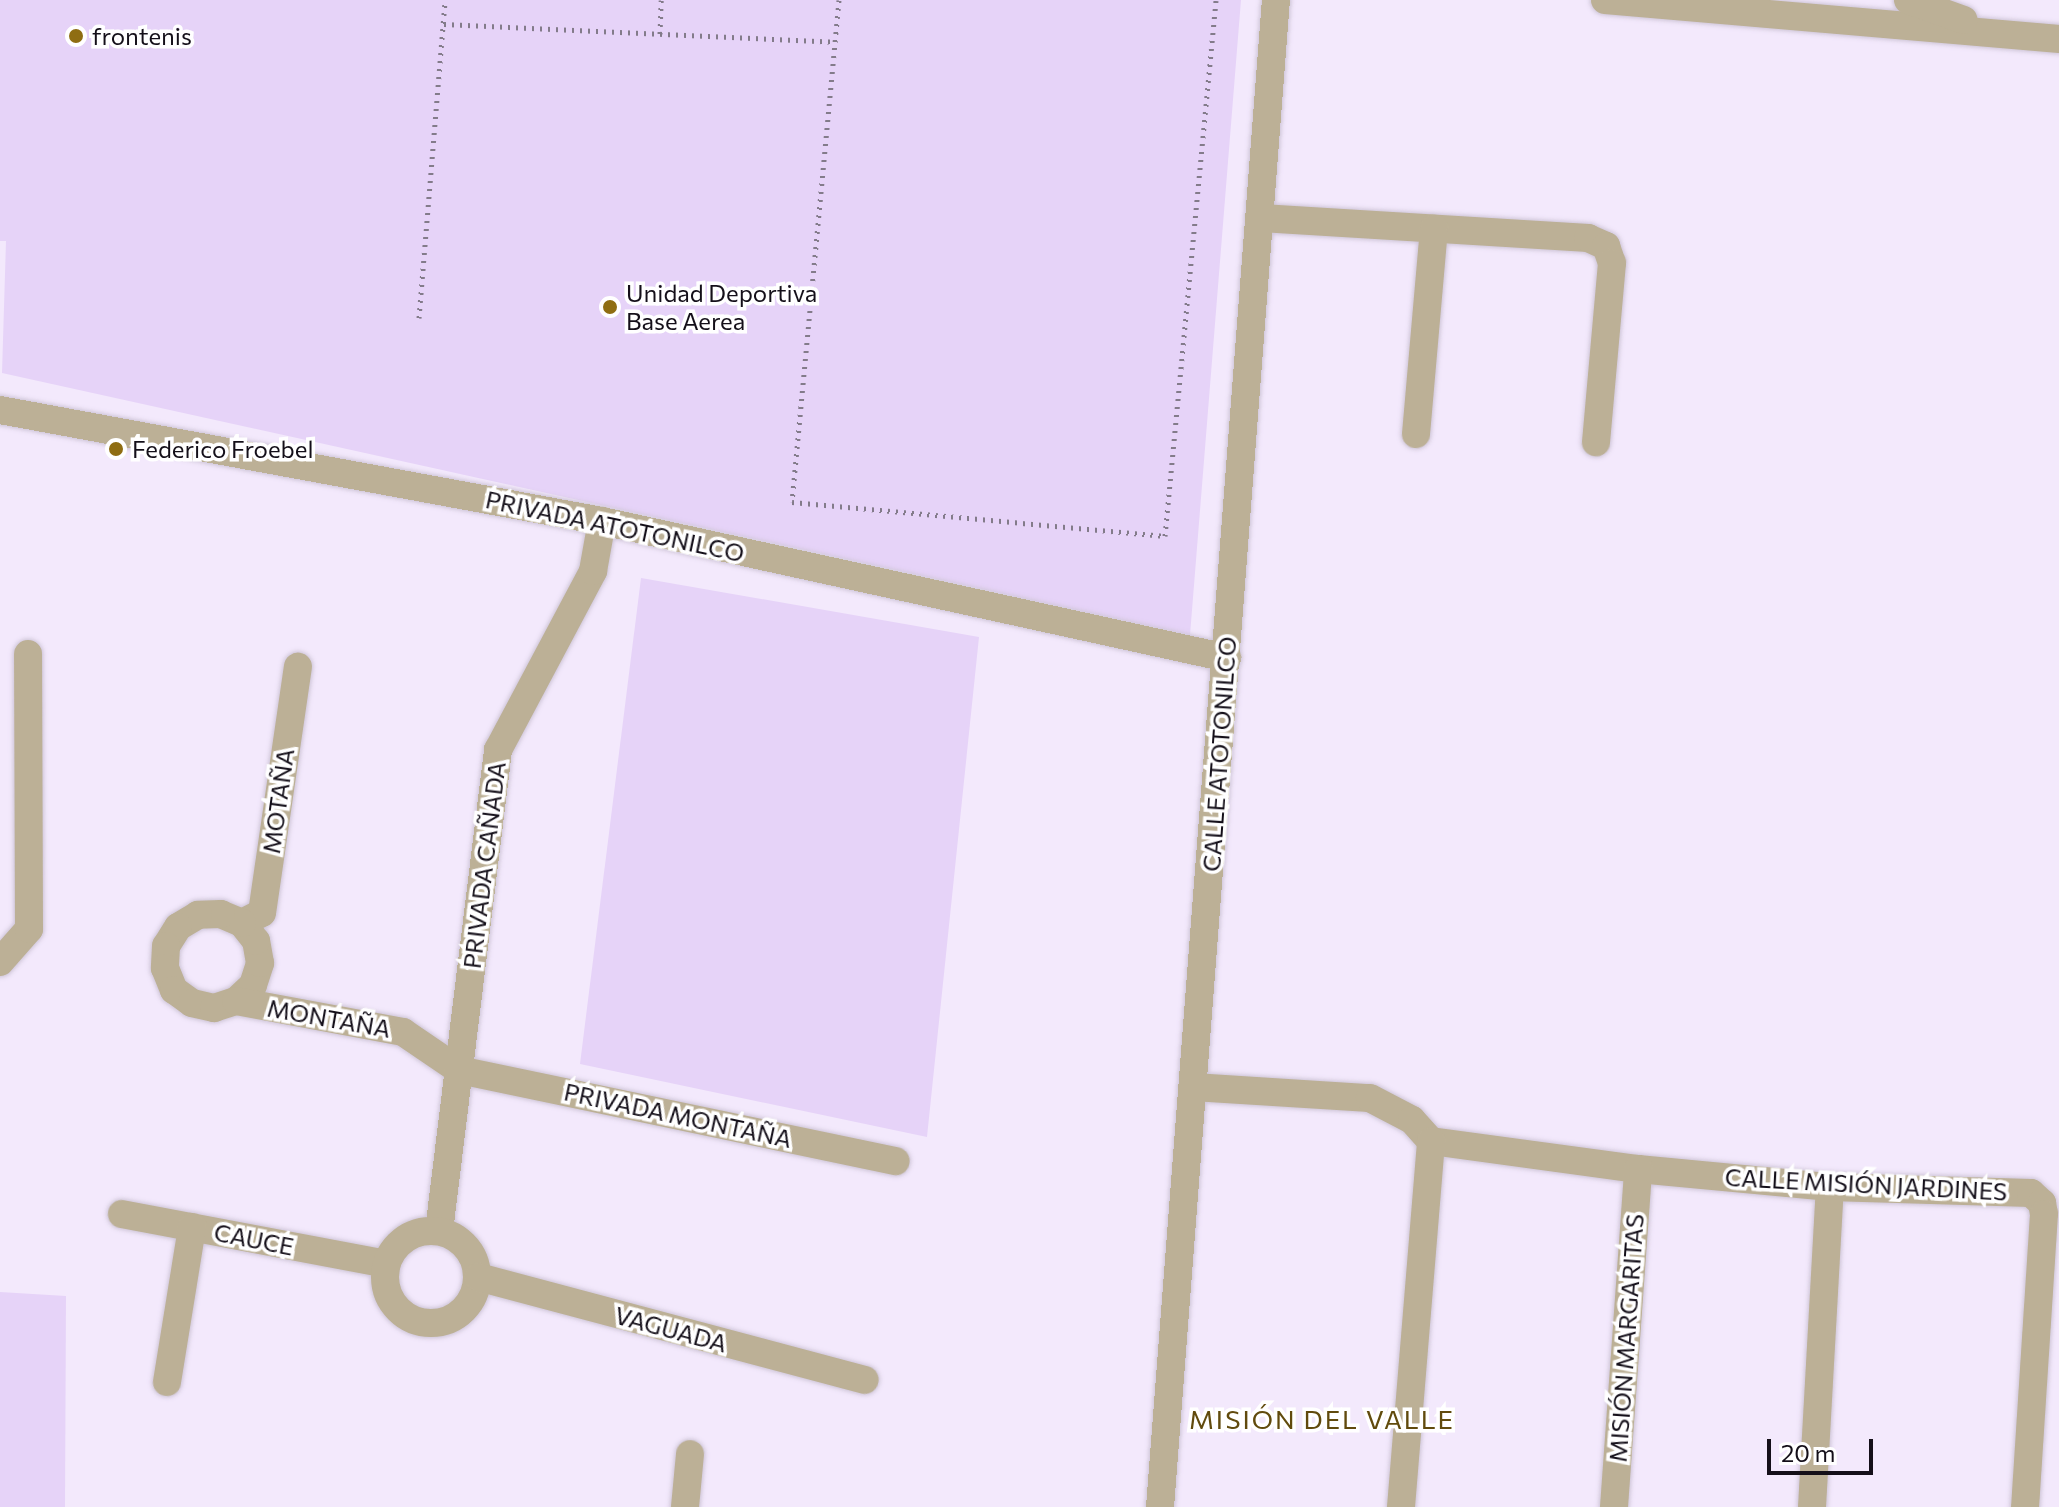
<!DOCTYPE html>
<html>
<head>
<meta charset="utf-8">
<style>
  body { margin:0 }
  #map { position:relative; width:2059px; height:1507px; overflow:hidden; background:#f3e9fc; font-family:Commissioner,sans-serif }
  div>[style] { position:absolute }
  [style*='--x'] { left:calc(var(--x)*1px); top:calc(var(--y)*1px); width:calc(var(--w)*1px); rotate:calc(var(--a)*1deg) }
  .green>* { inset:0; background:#e6d3f8 }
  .path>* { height:5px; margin-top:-2.5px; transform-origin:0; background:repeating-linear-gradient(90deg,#837b8a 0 2px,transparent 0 8px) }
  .roads { filter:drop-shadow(0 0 2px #cfc6d8) drop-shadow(0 0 2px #cfc6d8) }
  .minor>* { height:28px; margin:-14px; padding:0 14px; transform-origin:14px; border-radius:14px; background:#bcb096 }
  .minor>.ring { margin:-14px; padding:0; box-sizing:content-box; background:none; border:28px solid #bcb096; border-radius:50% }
  .dots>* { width:22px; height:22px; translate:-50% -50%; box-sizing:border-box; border:4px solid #fff; border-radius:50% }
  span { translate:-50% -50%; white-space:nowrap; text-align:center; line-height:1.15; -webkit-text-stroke:7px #fff; paint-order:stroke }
  .poi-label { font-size:24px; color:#140f19 }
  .left { translate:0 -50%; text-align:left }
  .street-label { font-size:24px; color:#140f19 }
  .neighbourhood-label { font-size:26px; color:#614a0d; letter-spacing:2px }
  .scale { position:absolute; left:1767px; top:1439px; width:106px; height:36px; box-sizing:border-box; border:4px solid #140f19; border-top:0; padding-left:10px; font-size:24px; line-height:28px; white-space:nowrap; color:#140f19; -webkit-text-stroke:6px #fff; paint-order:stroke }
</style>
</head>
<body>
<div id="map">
  <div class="green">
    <div style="clip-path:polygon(0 0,1241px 0,1190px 635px,2px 373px,6px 241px,0 241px)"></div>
    <div style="clip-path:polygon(641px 578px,979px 637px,927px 1137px,580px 1064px)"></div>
    <div style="clip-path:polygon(0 1292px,66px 1296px,65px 1507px,0 1507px)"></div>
  </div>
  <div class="path">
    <div style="--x:839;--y:0;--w:504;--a:95.35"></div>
    <div style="--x:792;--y:502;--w:375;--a:5.2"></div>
    <div style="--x:1165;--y:536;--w:538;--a:-84.56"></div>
    <div style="--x:444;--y:24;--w:391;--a:2.6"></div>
    <div style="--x:660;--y:34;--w:34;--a:-88"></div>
    <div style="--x:419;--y:318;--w:319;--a:-85.3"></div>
  </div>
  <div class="roads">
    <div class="minor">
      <div style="--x:1605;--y:0;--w:456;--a:4.9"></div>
      <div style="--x:1908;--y:0;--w:59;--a:19.7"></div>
      <div style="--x:1261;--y:218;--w:328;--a:3.5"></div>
      <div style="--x:1588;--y:238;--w:20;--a:24"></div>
      <div style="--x:1606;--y:246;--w:18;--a:71"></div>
      <div style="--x:1612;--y:263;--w:180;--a:95.1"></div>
      <div style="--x:0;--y:410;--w:612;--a:10.45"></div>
      <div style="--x:602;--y:521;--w:640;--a:12.36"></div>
      <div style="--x:1416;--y:434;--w:206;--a:-85"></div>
      <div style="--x:242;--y:923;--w:22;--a:-27"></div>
      <div style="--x:262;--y:913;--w:249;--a:-81.7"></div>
      <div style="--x:0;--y:962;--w:44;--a:-48.7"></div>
      <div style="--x:29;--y:929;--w:275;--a:-90.2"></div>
      <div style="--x:236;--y:1001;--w:23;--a:-43"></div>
      <div style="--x:253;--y:985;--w:23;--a:-72"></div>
      <div style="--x:260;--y:963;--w:22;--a:-100"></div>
      <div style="--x:256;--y:941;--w:23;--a:-128"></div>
      <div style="--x:242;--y:923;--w:23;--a:-157"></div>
      <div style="--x:221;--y:914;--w:23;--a:178"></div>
      <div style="--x:198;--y:915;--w:23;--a:149"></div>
      <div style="--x:178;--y:927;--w:22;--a:122"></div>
      <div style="--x:166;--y:946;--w:22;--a:93"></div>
      <div style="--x:165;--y:968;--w:24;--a:68"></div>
      <div style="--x:174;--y:990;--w:22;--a:36"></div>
      <div style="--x:192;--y:1003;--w:23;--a:13"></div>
      <div style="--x:214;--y:1008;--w:23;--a:-18"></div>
      <div style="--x:236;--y:1001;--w:170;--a:10.5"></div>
      <div style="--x:403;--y:1032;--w:68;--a:34.2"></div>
      <div style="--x:459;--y:1070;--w:446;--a:11.8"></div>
      <div style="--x:1193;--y:1087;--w:177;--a:3.6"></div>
      <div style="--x:1370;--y:1098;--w:47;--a:27.6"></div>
      <div style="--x:1412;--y:1120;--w:28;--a:48"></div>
      <div style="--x:1431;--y:1141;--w:209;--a:7.7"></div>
      <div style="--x:1638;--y:1169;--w:193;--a:5.4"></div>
      <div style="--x:1830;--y:1187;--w:201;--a:1.7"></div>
      <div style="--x:2031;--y:1193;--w:15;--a:42"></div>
      <div style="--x:2042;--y:1203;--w:11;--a:80"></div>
      <div style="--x:2044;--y:1214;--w:294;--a:93.7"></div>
      <div style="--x:122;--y:1214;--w:269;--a:10.7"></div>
      <div style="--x:439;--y:1231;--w:485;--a:-83"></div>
      <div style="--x:498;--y:750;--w:203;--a:-62"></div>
      <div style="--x:593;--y:571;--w:51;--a:-79.8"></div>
      <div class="ring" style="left:385px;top:1231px;width:64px;height:64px"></div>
      <div style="--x:478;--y:1277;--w:400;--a:14.9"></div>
      <div style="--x:167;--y:1382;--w:157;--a:-80.8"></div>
      <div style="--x:685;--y:1507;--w:53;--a:-84.6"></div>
      <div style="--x:1160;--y:1507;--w:1511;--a:-85.6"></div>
      <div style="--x:1401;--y:1507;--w:367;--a:-85.3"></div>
      <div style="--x:1614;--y:1507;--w:339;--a:-85.9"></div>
      <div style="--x:1812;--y:1507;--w:321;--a:-86.8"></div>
    </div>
  </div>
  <div class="dots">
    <div style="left:76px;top:36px;background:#8f6d12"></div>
    <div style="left:610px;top:307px;background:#8f6d12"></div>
    <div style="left:116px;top:449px;background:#8f6d12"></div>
  </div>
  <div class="poi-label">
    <span class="left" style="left:92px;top:36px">frontenis</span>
    <span class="left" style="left:626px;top:307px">Unidad Deportiva<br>Base Aerea</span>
    <span class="left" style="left:132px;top:449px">Federico Froebel</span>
  </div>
  <div class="street-label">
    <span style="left:615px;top:526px;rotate:12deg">PRIVADA ATOTONILCO</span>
    <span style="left:1219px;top:754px;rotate:-86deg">CALLE ATOTONILCO</span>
    <span style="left:278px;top:801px;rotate:-82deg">MOTAÑA</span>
    <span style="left:484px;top:865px;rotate:-83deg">PRIVADA CAÑADA</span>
    <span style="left:329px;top:1018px;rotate:10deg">MONTAÑA</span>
    <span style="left:678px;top:1115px;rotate:12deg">PRIVADA MONTAÑA</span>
    <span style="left:1866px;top:1184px;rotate:3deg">CALLE MISIÓN JARDINES</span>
    <span style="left:254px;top:1239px;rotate:11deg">CAUCE</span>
    <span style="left:671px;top:1329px;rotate:15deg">VAGUADA</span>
    <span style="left:1626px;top:1338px;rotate:-86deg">MISIÓN MARGARITAS</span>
  </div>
  <div class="neighbourhood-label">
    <span style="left:1322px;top:1419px">MISIÓN DEL VALLE</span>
  </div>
  <div class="scale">20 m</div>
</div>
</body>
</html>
